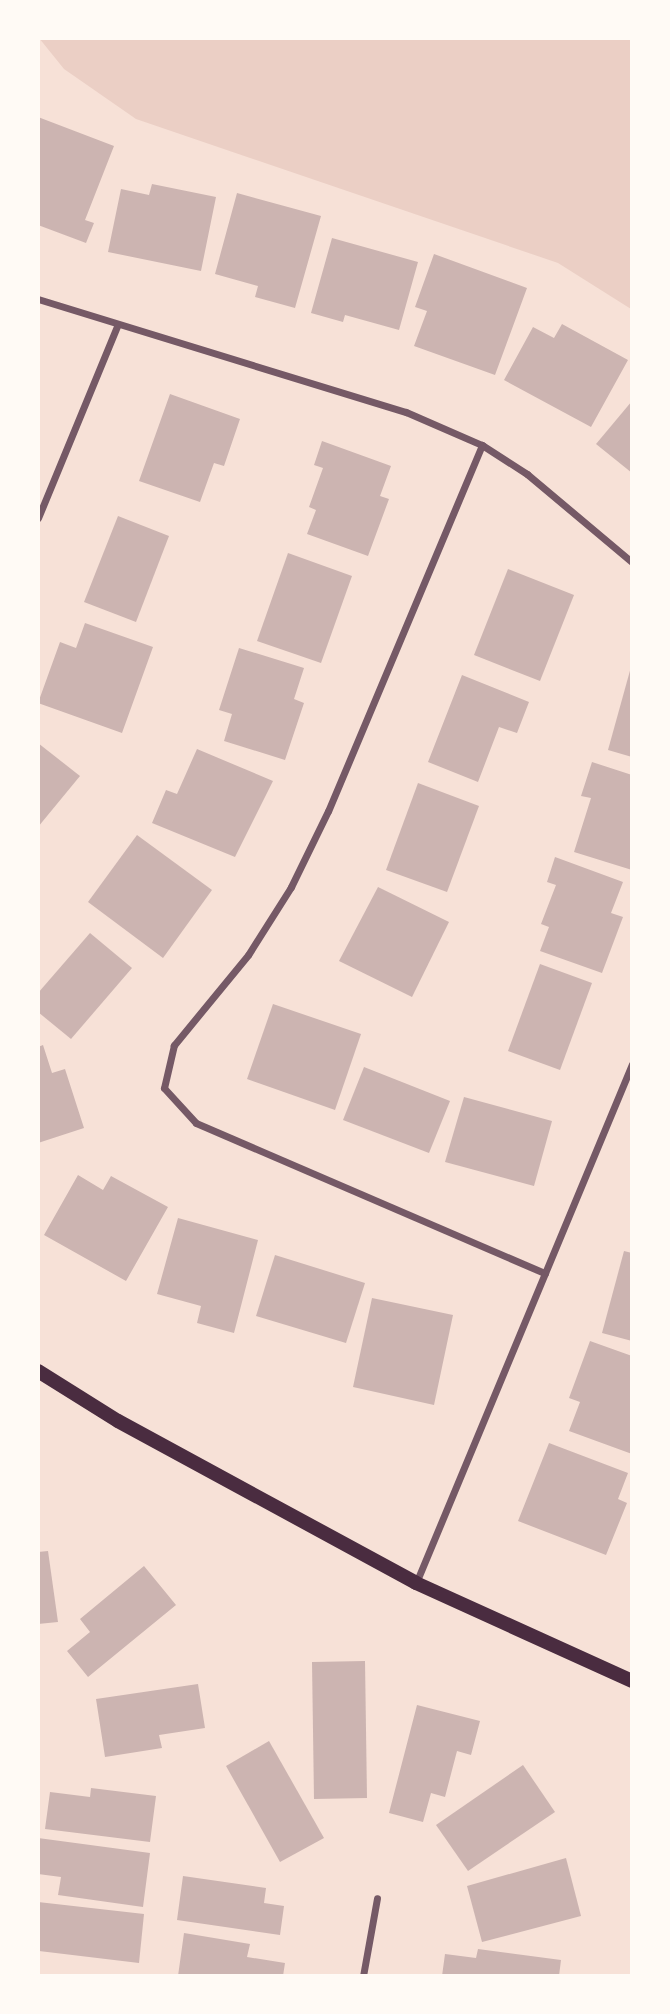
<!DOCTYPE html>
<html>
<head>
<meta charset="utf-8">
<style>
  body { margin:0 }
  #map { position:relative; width:670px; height:2014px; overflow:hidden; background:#f7e1d7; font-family:Commissioner,sans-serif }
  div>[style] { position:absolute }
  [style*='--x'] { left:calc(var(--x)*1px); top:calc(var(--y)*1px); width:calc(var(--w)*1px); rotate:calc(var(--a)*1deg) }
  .green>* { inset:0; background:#ebcfc5 }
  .building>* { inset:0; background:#ccb4b1 }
  .minor>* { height:7px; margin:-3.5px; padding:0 3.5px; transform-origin:3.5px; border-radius:3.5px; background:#755966 }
  .secondary>* { height:14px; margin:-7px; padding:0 7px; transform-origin:7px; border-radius:7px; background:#4a2c40 }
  span { translate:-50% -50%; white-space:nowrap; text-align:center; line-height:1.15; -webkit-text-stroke:7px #fffaf5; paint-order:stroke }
  .frame { position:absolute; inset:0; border:40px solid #fffaf5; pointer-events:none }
</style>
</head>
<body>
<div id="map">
  <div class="green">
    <div style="clip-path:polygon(39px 38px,631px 39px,631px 309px,558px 263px,136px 119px,64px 69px)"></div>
  </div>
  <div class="building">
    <div style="clip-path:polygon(38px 117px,114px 146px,85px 220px,94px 223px,86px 243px,38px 225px)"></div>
    <div style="clip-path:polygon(152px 184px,216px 197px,201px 271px,108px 252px,121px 189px,149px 195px)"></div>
    <div style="clip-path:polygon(237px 193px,321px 216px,295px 308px,255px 297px,258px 286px,215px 274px)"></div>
    <div style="clip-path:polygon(332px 238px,418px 262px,399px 330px,345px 315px,343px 322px,311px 313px)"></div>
    <div style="clip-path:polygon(434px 254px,527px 288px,495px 375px,414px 346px,427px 311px,415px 307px)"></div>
    <div style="clip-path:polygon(562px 324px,628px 360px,591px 427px,504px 380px,533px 327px,554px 338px)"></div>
    <div style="clip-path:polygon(170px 394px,240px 419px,224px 466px,214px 463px,200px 502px,139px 481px)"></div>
    <div style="clip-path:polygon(632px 401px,632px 473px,596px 444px)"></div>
    <div style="clip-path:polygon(322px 441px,391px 466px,380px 496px,389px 499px,368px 556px,307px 534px,316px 510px,309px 507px,323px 468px,314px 465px)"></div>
    <div style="clip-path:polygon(118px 516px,169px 536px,136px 622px,84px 602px)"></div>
    <div style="clip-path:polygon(288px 553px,352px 576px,321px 663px,257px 641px)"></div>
    <div style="clip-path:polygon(508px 569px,574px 595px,540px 681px,474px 655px)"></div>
    <div style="clip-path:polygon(85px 623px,153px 647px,122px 733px,38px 703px,60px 642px,76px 648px)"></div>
    <div style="clip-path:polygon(239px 648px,304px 668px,294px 699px,304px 703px,285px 760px,224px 741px,232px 714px,219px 710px)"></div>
    <div style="clip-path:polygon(631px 667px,632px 667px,632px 757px,608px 750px)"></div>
    <div style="clip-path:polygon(462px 675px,529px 702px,517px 733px,499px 727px,478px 782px,428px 762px)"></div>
    <div style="clip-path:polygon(38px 743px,80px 776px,38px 827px)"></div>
    <div style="clip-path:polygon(197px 749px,273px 781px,235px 857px,152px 823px,166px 790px,177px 794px)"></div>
    <div style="clip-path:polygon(592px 762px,632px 775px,632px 870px,574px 852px,591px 798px,581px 796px)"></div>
    <div style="clip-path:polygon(418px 783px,479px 806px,447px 892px,386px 870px)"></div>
    <div style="clip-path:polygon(137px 835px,212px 890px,163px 958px,88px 902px)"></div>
    <div style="clip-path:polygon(555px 857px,623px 882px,611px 913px,623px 917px,602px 973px,540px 951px,549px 927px,541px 924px,556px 885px,547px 882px)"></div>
    <div style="clip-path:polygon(378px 887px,449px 922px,412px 997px,339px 961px)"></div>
    <div style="clip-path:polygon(90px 933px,132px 968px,71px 1039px,38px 1012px,38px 993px)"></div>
    <div style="clip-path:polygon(540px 964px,592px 983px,560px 1070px,508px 1051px)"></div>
    <div style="clip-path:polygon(273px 1004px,361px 1034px,335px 1110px,247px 1079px)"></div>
    <div style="clip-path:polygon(43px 1045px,52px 1073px,65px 1069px,84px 1128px,38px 1143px,38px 1047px)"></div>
    <div style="clip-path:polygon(364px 1067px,450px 1101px,429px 1153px,343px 1120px)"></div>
    <div style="clip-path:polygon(464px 1097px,552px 1121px,534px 1186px,445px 1162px)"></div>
    <div style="clip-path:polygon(78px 1175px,103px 1190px,111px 1176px,168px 1207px,126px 1281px,44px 1235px)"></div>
    <div style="clip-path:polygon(178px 1218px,258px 1240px,234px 1333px,197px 1323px,201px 1306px,157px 1294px)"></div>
    <div style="clip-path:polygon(624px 1251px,632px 1253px,632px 1341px,602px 1333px)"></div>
    <div style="clip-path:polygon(275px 1255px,365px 1283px,346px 1343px,256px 1316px)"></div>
    <div style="clip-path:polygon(372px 1298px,453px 1315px,434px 1405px,353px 1387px)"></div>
    <div style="clip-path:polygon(590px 1341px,632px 1356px,632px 1454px,569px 1431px,580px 1402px,569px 1398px)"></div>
    <div style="clip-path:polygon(549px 1443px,628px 1473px,618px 1499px,627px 1503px,606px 1555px,518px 1521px)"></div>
    <div style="clip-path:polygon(48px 1551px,58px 1622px,38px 1624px,38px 1552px)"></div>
    <div style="clip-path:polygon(144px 1566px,176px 1605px,88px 1677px,67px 1651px,90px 1632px,80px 1619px)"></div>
    <div style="clip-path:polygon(365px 1661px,367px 1798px,314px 1799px,312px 1662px)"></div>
    <div style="clip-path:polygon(198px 1684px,205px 1728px,159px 1735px,162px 1748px,105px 1757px,96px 1699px)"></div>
    <div style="clip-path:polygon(417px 1705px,480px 1721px,471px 1755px,457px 1751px,445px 1797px,431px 1793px,423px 1822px,389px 1813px)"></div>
    <div style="clip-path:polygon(269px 1741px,324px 1838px,280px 1862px,226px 1766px)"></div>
    <div style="clip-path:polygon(523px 1765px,555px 1812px,468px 1871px,436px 1825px)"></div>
    <div style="clip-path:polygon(91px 1788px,156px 1796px,150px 1842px,45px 1829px,50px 1792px,90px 1797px)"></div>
    <div style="clip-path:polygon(38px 1838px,150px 1853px,143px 1907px,58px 1895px,61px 1877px,38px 1874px)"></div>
    <div style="clip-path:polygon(566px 1858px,581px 1916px,482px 1942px,467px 1886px)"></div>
    <div style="clip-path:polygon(183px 1876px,266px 1888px,264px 1903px,284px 1906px,280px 1935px,177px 1920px)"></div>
    <div style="clip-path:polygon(38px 1902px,144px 1914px,139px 1963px,39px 1951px)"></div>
    <div style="clip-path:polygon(184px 1933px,250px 1944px,247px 1957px,285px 1963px,283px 1976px,178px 1976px)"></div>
    <div style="clip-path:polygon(478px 1949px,561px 1960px,559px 1976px,442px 1976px,445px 1954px,476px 1958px)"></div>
  </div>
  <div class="minor">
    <div style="--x:38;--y:299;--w:385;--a:17.1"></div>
    <div style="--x:406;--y:412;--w:83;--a:23.5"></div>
    <div style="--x:482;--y:445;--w:54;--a:32.8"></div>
    <div style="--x:527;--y:474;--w:137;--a:40"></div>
    <div style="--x:482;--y:445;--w:397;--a:112.8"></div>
    <div style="--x:328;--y:811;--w:85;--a:116"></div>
    <div style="--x:291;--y:887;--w:80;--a:122.3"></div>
    <div style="--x:248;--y:955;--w:117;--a:129.4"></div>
    <div style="--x:174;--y:1045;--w:44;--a:103.1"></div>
    <div style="--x:164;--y:1088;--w:47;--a:47.6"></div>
    <div style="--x:196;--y:1123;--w:380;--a:23.3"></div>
    <div style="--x:38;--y:518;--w:208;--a:-67.6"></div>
    <div style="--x:416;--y:1583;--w:562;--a:-67.4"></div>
    <div style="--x:363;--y:1976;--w:79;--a:-79.8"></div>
  </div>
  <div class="secondary">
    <div style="--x:38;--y:1371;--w:94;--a:32"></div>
    <div style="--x:118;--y:1421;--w:339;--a:28.5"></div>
    <div style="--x:416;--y:1583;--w:237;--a:24.4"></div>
  </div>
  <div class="frame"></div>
</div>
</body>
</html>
